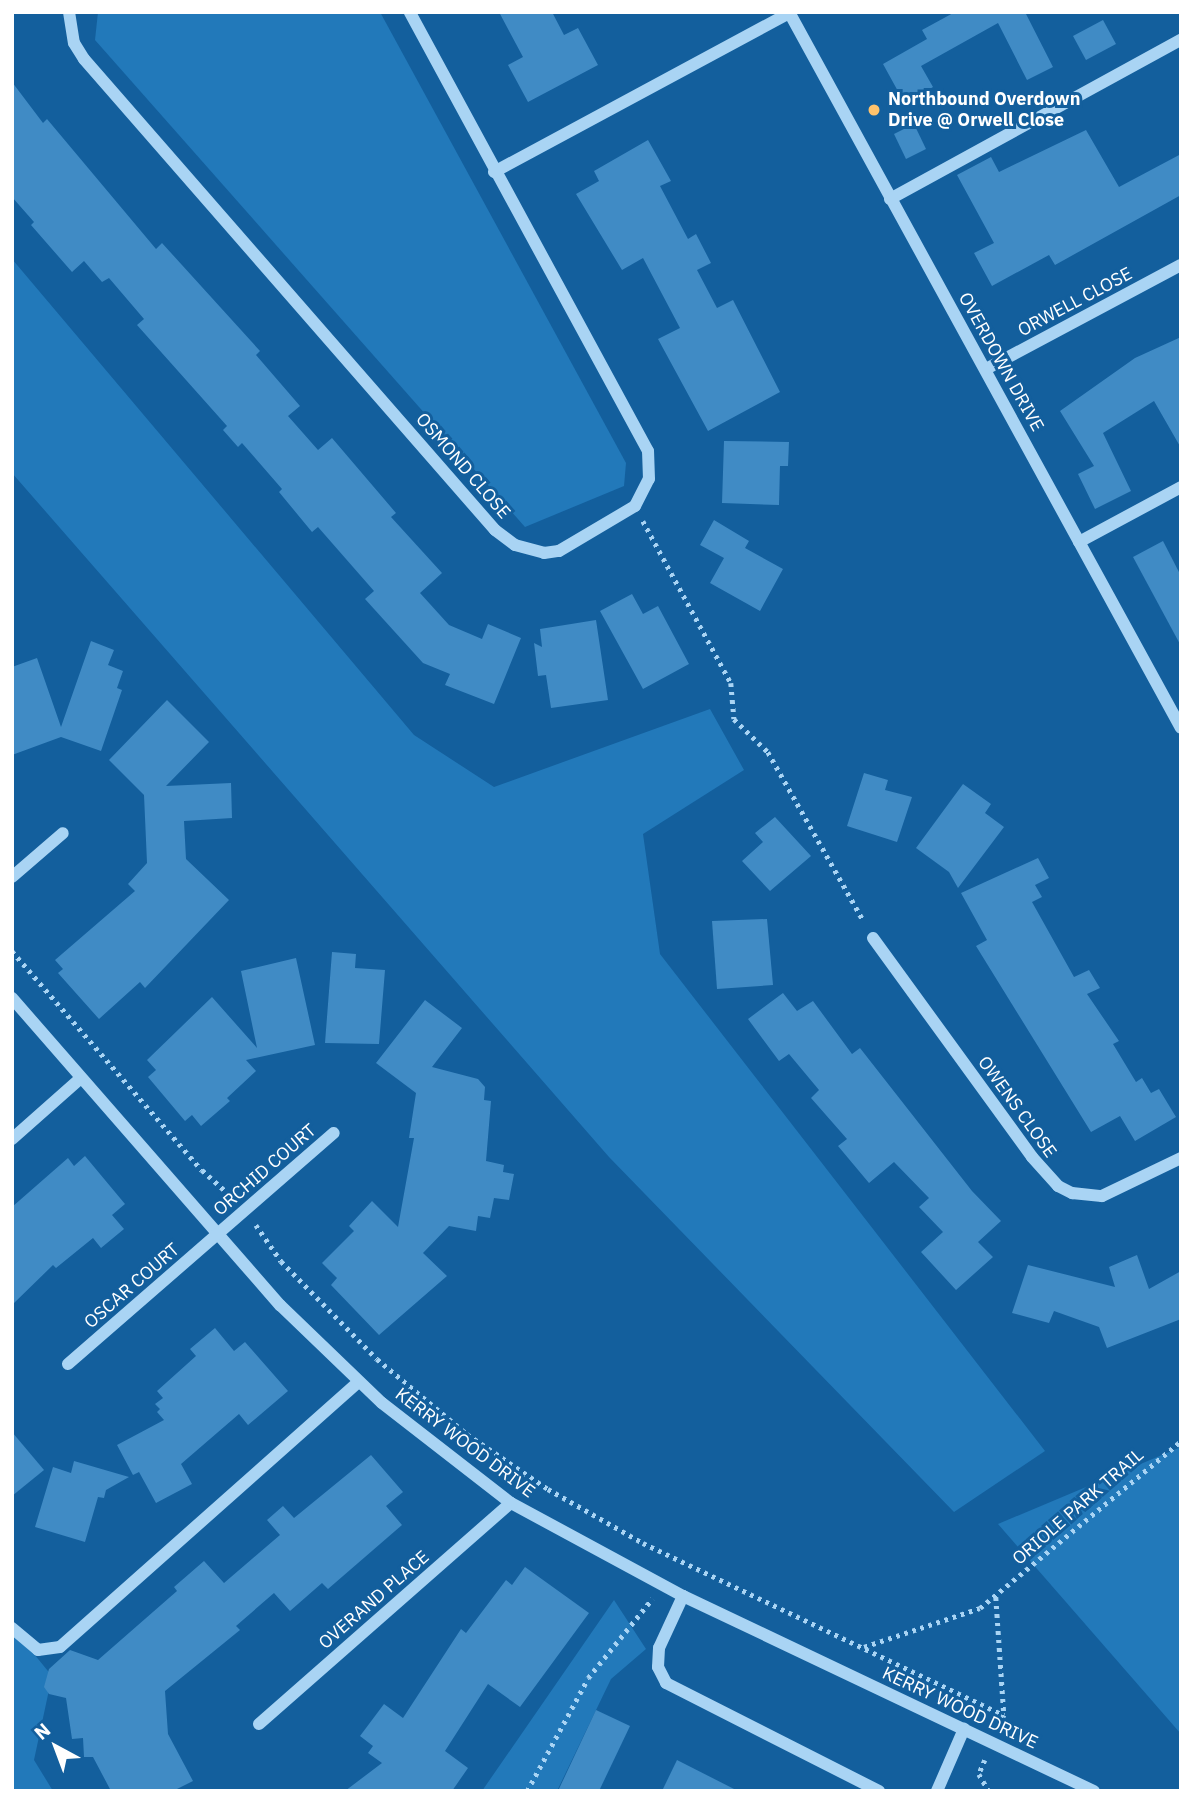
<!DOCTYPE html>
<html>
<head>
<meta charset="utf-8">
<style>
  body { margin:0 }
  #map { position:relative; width:1193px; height:1803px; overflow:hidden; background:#135f9d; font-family:"IBM Plex Sans",sans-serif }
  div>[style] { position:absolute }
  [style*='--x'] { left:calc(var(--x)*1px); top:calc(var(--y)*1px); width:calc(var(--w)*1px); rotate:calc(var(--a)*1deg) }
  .green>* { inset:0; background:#2279ba }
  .building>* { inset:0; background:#408bc5 }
  .path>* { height:4.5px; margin-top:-2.25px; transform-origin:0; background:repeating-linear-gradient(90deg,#a9d4f4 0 3.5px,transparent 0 8.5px) }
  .minor>* { height:12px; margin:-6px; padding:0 6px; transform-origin:6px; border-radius:6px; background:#a9d4f4 }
  .dots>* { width:19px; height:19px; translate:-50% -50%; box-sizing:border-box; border:4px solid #135f9d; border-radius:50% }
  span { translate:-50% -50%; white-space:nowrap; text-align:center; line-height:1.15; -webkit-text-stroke:6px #135f9d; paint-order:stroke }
  .poi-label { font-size:18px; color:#fff; font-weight:700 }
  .left { translate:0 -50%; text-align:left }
  .street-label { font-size:18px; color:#fff }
  .frame { position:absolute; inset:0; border:14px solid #fff; pointer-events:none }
  .north { position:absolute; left:21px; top:1712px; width:70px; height:70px; -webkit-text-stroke:5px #135f9d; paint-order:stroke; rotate:319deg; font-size:19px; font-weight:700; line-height:28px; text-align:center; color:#fff }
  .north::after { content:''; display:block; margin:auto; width:24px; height:32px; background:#fff; clip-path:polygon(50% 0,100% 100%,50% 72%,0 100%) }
</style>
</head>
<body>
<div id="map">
  <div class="green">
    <div style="clip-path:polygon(98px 12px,380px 12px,626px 463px,624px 486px,525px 527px,95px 40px)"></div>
    <div style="clip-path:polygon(12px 259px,414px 735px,494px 787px,710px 709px,744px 770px,643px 834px,660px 954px,1045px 1451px,954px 1512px,609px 1157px,12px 473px)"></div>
    <div style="clip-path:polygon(1181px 1447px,1181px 1734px,998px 1524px)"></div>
    <div style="clip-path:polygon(614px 1600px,646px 1649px,611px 1679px,557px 1791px,482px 1791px)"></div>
    <div style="clip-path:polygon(12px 1627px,52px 1676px,34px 1760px,53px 1791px,12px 1791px)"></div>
  </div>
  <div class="building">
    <div style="clip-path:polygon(499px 12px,552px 12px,564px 35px,578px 28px,598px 65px,528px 102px,508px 65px,523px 57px)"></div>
    <div style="clip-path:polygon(955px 12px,1025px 12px,1053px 67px,1027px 80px,998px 23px,921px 66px,933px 87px,905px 104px,883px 64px,927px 39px,922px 30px)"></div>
    <div style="clip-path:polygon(1103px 20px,1116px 44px,1086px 60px,1073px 36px)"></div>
    <div style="clip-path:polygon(12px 82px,43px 123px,47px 119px,156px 249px,162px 243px,260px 351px,256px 355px,300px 406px,288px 416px,318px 450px,332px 438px,396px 513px,391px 517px,442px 573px,420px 593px,449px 625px,482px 639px,488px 624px,521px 638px,494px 704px,445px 685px,450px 674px,423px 663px,365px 599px,374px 591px,318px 527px,312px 532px,279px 492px,282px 489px,242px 443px,238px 447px,223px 430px,227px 426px,137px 325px,144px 319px,109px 278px,102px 282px,84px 261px,72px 272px,31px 225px,34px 222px,12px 197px)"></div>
    <div style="clip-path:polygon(914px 124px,926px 149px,906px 159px,894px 134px)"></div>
    <div style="clip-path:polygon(1086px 130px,1119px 187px,1181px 154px,1181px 195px,1055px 265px,1049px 255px,992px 286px,974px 253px,994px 243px,957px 175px,991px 157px,999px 172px)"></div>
    <div style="clip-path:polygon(648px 140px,671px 181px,660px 186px,688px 239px,696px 234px,711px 263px,697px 270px,717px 308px,733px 300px,780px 392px,708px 431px,658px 339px,680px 328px,643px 258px,622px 270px,576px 194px,599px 181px,594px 171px)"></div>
    <div style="clip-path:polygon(1181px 337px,1181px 448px,1154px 401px,1103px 433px,1131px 491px,1095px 509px,1078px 474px,1094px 466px,1060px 411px,1135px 358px)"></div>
    <div style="clip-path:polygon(724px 441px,789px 442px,788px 466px,780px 466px,779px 505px,722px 503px)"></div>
    <div style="clip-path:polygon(714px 520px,749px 541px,745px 548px,783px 569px,760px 611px,710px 583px,724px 558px,700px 545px)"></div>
    <div style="clip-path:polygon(1163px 541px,1181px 576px,1181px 646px,1133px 557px)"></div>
    <div style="clip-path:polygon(632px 594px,643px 614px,658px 606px,689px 664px,643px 689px,600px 611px)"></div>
    <div style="clip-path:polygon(596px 620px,608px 700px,551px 708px,546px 675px,538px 676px,534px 643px,542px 647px,540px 629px)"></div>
    <div style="clip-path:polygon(91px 641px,114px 650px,108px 665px,123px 671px,117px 688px,122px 690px,101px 751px,61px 737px,12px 755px,12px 667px,37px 658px,61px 727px)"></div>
    <div style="clip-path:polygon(167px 700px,209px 742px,166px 786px,231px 783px,232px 818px,184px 821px,186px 859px,229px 900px,145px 988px,140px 982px,99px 1019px,58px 973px,63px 969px,55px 960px,135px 891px,128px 884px,147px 863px,144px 795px,109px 760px)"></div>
    <div style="clip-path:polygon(864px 773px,888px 780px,885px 790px,912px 797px,897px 842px,847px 826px)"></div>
    <div style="clip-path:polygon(963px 784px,991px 804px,985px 813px,1004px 827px,958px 888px,949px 872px,916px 848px)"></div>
    <div style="clip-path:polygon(775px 817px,811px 856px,770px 891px,742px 861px,763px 842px,755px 833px)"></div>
    <div style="clip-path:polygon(1038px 858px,1049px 878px,1035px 885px,1042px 897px,1032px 902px,1074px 977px,1089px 970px,1100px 988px,1087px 994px,1119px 1041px,1113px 1044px,1136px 1082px,1142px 1078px,1151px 1093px,1159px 1089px,1176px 1117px,1135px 1141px,1120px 1116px,1091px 1132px,976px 946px,987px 940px,961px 893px)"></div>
    <div style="clip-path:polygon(767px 919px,773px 985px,717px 989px,712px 921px)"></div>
    <div style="clip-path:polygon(332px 952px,356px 954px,355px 968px,385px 970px,379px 1044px,325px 1043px)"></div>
    <div style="clip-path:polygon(296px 958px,315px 1045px,246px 1060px,256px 1071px,227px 1098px,230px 1101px,201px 1126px,192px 1115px,185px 1121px,148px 1077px,156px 1070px,147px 1060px,212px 997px,257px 1048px,241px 971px)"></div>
    <div style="clip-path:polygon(783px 993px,797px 1011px,813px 1001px,852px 1054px,860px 1048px,972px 1191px,1001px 1221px,978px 1242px,993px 1257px,956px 1290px,921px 1252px,943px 1232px,919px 1207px,929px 1198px,894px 1162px,869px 1183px,838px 1146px,847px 1139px,811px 1098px,819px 1090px,789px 1054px,779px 1061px,748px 1019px)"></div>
    <div style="clip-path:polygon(425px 1000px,462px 1028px,432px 1067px,478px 1079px,485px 1087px,484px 1100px,491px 1101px,486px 1161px,504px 1165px,503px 1172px,514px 1174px,509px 1200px,494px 1198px,490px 1218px,478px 1216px,476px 1231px,449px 1226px,423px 1253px,447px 1276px,379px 1335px,331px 1285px,337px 1278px,322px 1263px,354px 1231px,349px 1226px,372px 1201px,398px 1227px,414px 1138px,409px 1138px,416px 1093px,376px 1063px)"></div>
    <div style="clip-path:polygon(85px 1156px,125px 1204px,112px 1215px,124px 1229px,101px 1248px,93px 1238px,56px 1268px,53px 1265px,12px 1305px,12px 1207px,68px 1158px,74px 1166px)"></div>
    <div style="clip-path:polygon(1137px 1255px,1149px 1289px,1181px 1271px,1181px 1319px,1107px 1348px,1099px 1327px,1054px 1311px,1049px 1323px,1012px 1313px,1028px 1265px,1115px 1287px,1109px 1267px)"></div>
    <div style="clip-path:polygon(215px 1328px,234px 1351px,245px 1342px,288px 1391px,248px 1425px,239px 1414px,181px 1464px,192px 1484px,156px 1503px,139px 1472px,133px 1475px,117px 1445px,164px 1420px,157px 1412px,160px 1409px,155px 1404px,163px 1398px,157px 1391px,196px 1356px,190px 1349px)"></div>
    <div style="clip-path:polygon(12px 1432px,44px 1470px,12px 1496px)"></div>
    <div style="clip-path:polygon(371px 1455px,403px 1492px,386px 1506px,402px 1525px,328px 1589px,322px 1583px,290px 1611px,274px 1593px,236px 1626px,240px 1630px,165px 1691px,168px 1734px,193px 1781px,173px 1791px,111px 1791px,93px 1757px,84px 1757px,83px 1738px,72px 1739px,66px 1698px,49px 1694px,44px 1687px,49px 1669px,70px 1650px,98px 1660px,177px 1591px,174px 1587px,204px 1561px,224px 1583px,280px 1535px,267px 1520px,283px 1506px,294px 1518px)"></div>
    <div style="clip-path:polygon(74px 1461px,129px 1477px,106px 1490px,104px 1498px,98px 1497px,85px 1542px,35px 1527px,53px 1467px,71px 1473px)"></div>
    <div style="clip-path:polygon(525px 1567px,589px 1613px,520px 1707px,488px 1684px,445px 1751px,468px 1768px,452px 1791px,345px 1791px,382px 1763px,368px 1753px,373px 1746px,360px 1736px,384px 1704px,403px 1718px,461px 1629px,466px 1633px,506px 1580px,512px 1585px)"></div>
    <div style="clip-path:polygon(596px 1710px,630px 1726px,599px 1791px,558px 1791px)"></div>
    <div style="clip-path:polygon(677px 1760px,738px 1791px,662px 1791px)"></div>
  </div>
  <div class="path">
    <div style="--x:643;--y:521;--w:184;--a:61.5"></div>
    <div style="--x:731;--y:683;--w:36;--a:85"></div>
    <div style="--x:734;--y:719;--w:47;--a:44.1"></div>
    <div style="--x:768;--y:752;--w:195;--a:60.5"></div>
    <div style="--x:12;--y:951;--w:290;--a:49.1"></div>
    <div style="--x:202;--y:1170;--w:40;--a:42"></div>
    <div style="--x:256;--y:1225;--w:44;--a:55.2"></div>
    <div style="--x:281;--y:1261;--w:137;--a:45.6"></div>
    <div style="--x:377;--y:1359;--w:117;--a:39.8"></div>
    <div style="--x:467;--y:1434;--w:98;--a:34.2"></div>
    <div style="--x:548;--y:1489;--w:109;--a:29.6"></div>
    <div style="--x:643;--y:1543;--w:400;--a:25.5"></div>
    <div style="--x:996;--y:1597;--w:118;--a:86.1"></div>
    <div style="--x:1004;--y:1715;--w:12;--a:114"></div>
    <div style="--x:864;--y:1647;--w:122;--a:-18.6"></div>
    <div style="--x:980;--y:1608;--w:261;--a:-39.7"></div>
    <div style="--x:985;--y:1760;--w:15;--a:113"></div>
    <div style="--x:979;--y:1774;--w:20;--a:60"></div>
    <div style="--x:527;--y:1791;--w:128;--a:-61.6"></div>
    <div style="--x:588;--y:1678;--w:102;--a:-51"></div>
  </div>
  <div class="minor">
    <div style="--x:69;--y:12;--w:31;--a:81"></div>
    <div style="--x:74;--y:43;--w:19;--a:58"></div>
    <div style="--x:84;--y:59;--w:625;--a:48.89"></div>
    <div style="--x:495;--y:530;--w:25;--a:37"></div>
    <div style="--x:515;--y:545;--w:30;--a:15"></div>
    <div style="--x:544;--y:553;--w:15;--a:-8"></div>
    <div style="--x:559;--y:551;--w:88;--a:-30.6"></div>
    <div style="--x:635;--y:506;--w:30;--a:-63"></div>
    <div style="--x:649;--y:479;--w:28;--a:-92"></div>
    <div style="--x:648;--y:451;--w:499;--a:-118.5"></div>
    <div style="--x:789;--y:12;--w:816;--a:61.3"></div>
    <div style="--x:494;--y:172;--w:337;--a:-28.3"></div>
    <div style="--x:890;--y:199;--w:332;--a:-28.7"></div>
    <div style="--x:986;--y:369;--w:221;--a:-28.1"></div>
    <div style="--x:1079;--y:542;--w:116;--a:-28.3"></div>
    <div style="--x:12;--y:877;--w:67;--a:-40.8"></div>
    <div style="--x:873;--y:938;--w:271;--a:54"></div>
    <div style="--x:1032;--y:1157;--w:39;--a:48"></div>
    <div style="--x:1058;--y:1186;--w:16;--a:27"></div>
    <div style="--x:1072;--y:1193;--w:30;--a:6"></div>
    <div style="--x:1102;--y:1196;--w:88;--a:-25.7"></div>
    <div style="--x:12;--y:998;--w:408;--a:48.9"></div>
    <div style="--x:280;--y:1305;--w:141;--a:43.9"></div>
    <div style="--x:382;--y:1403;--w:163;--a:37.8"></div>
    <div style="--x:511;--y:1503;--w:196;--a:28.4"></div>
    <div style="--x:683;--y:1596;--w:455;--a:25.4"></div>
    <div style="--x:12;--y:1139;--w:92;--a:-41.5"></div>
    <div style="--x:68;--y:1364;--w:352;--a:-41"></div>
    <div style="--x:683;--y:1596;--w:57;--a:114.8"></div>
    <div style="--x:659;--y:1648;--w:19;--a:93"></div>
    <div style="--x:658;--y:1667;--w:18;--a:63"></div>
    <div style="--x:666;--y:1683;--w:239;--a:26.9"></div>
    <div style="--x:12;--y:1628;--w:34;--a:40"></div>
    <div style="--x:38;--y:1650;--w:22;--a:-8"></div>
    <div style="--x:60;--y:1647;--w:399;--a:-41.6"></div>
    <div style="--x:259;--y:1724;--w:335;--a:-41.3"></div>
    <div style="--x:937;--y:1791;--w:68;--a:-66.5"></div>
  </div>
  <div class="dots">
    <div style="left:874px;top:110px;background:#ffc36c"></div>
  </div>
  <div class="poi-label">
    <span class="left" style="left:888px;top:110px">Northbound Overdown<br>Drive @ Orwell Close</span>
  </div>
  <div class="street-label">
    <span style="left:1075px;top:302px;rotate:-28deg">ORWELL CLOSE</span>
    <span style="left:1001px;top:362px;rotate:61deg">OVERDOWN DRIVE</span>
    <span style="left:463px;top:466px;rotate:49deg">OSMOND CLOSE</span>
    <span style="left:1017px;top:1107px;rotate:54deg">OWENS CLOSE</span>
    <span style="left:265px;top:1170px;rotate:-41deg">ORCHID COURT</span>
    <span style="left:132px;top:1286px;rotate:-41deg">OSCAR COURT</span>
    <span style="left:465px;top:1443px;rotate:37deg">KERRY WOOD DRIVE</span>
    <span style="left:1078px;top:1507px;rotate:-41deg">ORIOLE PARK TRAIL</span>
    <span style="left:374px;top:1600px;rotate:-41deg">OVERAND PLACE</span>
    <span style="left:960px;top:1708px;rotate:25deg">KERRY WOOD DRIVE</span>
  </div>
  <div class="frame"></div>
  <div class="north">N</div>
</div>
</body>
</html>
